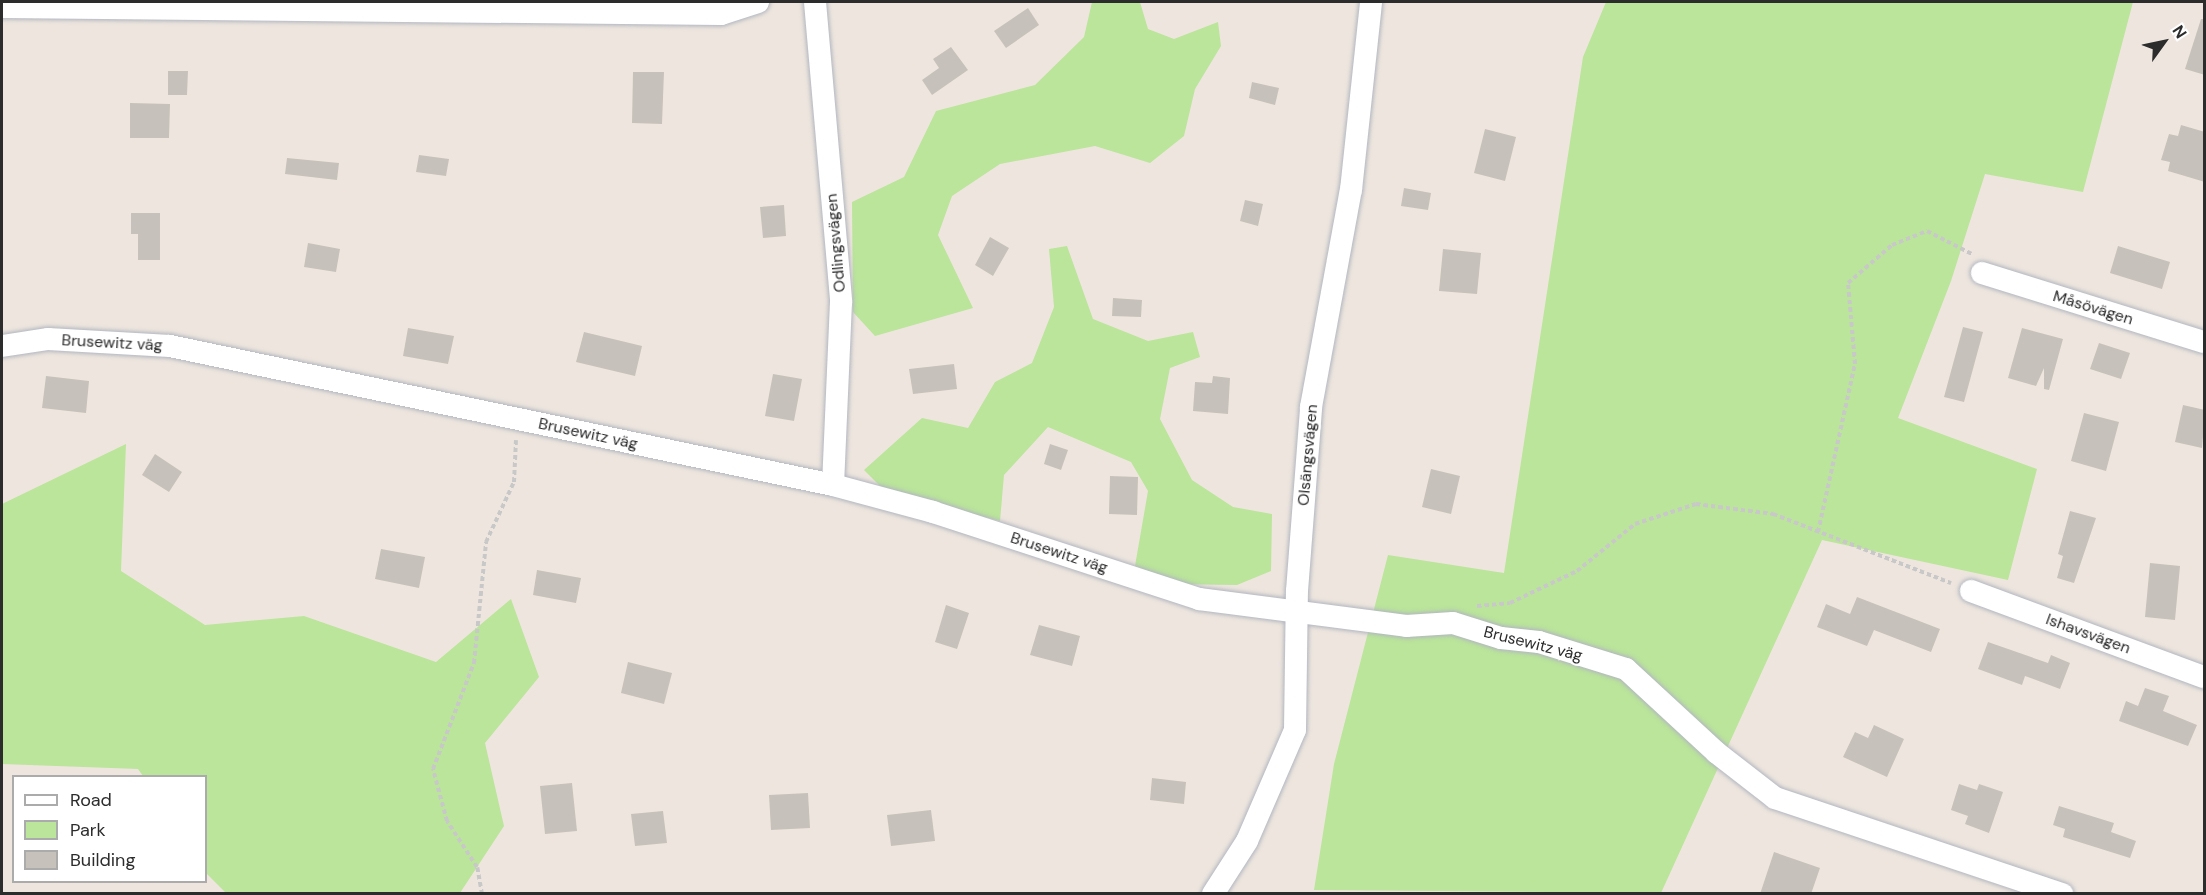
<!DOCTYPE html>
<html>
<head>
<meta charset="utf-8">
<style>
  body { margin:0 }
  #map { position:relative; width:2206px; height:895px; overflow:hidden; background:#eee6de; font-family:"DM Sans",sans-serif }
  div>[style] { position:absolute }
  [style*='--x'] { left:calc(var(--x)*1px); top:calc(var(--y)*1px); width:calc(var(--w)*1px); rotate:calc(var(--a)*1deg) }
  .green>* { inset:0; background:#bae59a }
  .building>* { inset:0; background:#c6c1ba }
  .path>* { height:4px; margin-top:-2px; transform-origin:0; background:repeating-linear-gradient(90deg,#c8c8c8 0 4.5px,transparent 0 7.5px) }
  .roads { filter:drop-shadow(0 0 2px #b2b6c0) drop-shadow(0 0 2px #b2b6c0) }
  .street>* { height:22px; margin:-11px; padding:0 11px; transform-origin:11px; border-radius:11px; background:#fff }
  span { translate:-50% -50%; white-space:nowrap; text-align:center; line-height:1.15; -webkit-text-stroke:4.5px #fff; paint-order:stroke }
  .street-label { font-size:16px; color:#2c2c2c }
  .frame { position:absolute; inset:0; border:3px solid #2c2c2c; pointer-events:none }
  .legend { position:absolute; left:12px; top:775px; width:195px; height:108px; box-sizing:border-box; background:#fff; border:2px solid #ababab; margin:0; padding:8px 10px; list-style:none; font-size:18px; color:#2c2c2c }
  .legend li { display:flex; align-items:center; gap:12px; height:30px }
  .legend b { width:30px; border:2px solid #ababab }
  .north { position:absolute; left:2134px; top:12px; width:60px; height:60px; -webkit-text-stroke:4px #fff; paint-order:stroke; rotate:57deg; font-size:16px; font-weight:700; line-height:24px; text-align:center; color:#2c2c2c }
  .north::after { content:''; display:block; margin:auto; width:21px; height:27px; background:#2c2c2c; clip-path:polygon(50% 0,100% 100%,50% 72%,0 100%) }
</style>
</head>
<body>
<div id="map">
  <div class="green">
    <div style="clip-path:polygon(1092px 2px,1140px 2px,1148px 29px,1174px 39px,1218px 22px,1221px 46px,1195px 89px,1184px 136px,1150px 163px,1095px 146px,1000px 164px,952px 196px,938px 235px,973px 308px,875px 336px,853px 312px,852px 202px,904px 177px,936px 111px,1035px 85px,1084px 37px)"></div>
    <div style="clip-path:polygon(1606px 2px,2133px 2px,2083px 192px,1985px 174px,1951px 281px,1898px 418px,2037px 469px,2008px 580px,1822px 540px,1661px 893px,1314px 890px,1334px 764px,1388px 555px,1504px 573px,1583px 57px)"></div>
    <div style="clip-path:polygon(1067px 246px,1093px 319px,1148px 341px,1193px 332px,1200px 357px,1170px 368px,1160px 419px,1192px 480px,1233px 507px,1272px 514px,1271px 571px,1237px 585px,1168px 584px,1135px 566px,1148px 491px,1131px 462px,1048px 427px,1004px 475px,1000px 521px,885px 491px,864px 470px,922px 418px,968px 428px,995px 382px,1032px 363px,1054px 307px,1049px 249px)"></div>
    <div style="clip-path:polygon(126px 444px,121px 571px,205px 625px,304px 616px,436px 662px,511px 599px,539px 677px,485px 743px,504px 826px,460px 893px,226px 893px,206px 873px,206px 776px,143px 776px,138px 769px,2px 764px,2px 504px)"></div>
  </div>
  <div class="building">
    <div style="clip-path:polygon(1028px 8px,1039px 25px,1006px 48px,994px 31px)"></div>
    <div style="clip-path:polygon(2201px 19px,2205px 19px,2205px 75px,2185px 69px)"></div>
    <div style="clip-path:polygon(951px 47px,968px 70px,932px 95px,922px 80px,939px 68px,933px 59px)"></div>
    <div style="clip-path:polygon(168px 71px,188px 71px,187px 95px,168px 95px)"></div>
    <div style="clip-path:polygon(633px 72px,664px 72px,662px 124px,632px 123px)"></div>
    <div style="clip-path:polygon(1252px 82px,1279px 88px,1275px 105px,1249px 98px)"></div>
    <div style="clip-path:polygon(130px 103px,170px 104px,169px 138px,130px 138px)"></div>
    <div style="clip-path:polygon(2181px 125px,2205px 132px,2205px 182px,2168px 171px,2170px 162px,2161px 160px,2169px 134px,2178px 136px)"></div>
    <div style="clip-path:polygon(1485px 129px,1516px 137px,1505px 181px,1474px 173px)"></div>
    <div style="clip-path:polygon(419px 155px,449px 159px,446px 176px,416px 172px)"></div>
    <div style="clip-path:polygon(287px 158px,339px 163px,337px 180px,285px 174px)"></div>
    <div style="clip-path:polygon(1404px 188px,1431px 193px,1428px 210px,1401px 206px)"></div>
    <div style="clip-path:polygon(1245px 200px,1263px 204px,1258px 226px,1240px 221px)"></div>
    <div style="clip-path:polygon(784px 205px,786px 236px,763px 238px,760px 207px)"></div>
    <div style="clip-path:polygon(131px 213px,160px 213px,160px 260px,138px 260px,138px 234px,131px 234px)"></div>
    <div style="clip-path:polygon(990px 237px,1009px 248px,993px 276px,975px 265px)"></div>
    <div style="clip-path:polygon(308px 243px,340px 249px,336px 272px,304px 267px)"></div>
    <div style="clip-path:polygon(2118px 246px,2170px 262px,2162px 289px,2110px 273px)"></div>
    <div style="clip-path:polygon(1443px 249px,1481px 253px,1477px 294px,1439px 291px)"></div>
    <div style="clip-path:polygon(1113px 298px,1142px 300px,1141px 317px,1112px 316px)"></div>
    <div style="clip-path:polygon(1963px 327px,1983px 332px,1964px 402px,1944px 397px)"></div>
    <div style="clip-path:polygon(408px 328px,454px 336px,448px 364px,403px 356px)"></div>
    <div style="clip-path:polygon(2022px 328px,2063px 339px,2049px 390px,2044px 389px,2044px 368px,2036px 386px,2008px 378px)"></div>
    <div style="clip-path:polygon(584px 332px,642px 346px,635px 376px,576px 362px)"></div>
    <div style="clip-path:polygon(2099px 343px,2130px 353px,2121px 379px,2090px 369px)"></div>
    <div style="clip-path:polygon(954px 364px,957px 389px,913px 394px,909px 369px)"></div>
    <div style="clip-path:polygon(773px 374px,802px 379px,794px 421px,765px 416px)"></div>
    <div style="clip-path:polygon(46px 376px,89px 381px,86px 413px,42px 408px)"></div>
    <div style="clip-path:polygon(1213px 376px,1230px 378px,1228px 414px,1193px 411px,1195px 382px,1212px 383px)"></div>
    <div style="clip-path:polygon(2183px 405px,2205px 410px,2202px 448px,2175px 442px)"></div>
    <div style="clip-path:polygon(2084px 413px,2119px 422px,2106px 471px,2071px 461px)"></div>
    <div style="clip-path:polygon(1050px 444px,1068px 450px,1061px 470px,1044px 464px)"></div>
    <div style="clip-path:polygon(155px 454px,182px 472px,169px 492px,142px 475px)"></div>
    <div style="clip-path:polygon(1431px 469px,1460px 476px,1451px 514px,1422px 507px)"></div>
    <div style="clip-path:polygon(1110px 476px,1138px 477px,1137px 515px,1109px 514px)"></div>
    <div style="clip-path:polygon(2070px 511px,2096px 518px,2074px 583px,2057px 578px,2063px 556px,2058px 554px)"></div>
    <div style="clip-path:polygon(381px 549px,425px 557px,419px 588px,375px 579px)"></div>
    <div style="clip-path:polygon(2150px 563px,2180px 566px,2175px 620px,2145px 617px)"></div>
    <div style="clip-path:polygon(537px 570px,581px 578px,576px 603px,533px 595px)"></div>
    <div style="clip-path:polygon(1857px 597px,1940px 629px,1931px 652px,1874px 630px,1867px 646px,1817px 627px,1826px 604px,1850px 614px)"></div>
    <div style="clip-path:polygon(946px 605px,969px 613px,957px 649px,935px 642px)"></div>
    <div style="clip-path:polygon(1039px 625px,1080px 636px,1072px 666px,1030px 655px)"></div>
    <div style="clip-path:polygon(1988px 642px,2048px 663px,2051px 655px,2070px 663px,2060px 689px,2025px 676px,2022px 685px,1978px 669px)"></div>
    <div style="clip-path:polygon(628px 662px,672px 673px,664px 704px,621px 693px)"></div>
    <div style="clip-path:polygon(2145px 688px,2169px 696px,2163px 711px,2197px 725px,2188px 746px,2119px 721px,2126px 701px,2138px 706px)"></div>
    <div style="clip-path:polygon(1874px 725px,1904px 739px,1887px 777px,1843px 757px,1855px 732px,1868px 738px)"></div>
    <div style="clip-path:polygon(1152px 778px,1186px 782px,1184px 804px,1150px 800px)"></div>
    <div style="clip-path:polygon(572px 783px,577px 831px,545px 834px,540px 786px)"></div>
    <div style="clip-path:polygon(1959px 784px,1977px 790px,1979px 784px,2003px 792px,1989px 833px,1965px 824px,1968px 816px,1951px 810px)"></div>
    <div style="clip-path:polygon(808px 793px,810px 828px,771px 830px,769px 795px)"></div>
    <div style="clip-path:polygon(2059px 806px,2114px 823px,2111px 832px,2136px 841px,2130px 858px,2063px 837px,2065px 829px,2053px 825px)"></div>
    <div style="clip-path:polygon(931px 810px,935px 841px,891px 846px,887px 815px)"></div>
    <div style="clip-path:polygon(663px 811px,667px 843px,635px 846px,631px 814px)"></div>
    <div style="clip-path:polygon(1774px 852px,1820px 868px,1811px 894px,1760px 894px)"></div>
  </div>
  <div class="path">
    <div style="--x:1818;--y:532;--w:172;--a:-77.6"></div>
    <div style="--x:1855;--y:364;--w:81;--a:-94.9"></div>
    <div style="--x:1848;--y:283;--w:58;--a:-40.8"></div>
    <div style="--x:1892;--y:245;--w:38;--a:-22"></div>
    <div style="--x:1927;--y:231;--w:51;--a:27.1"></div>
    <div style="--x:1477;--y:606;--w:33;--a:-5"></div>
    <div style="--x:1510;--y:603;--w:74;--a:-25.5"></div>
    <div style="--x:1577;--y:571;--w:75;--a:-39"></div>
    <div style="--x:1635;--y:524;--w:64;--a:-18.2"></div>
    <div style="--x:1696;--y:504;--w:78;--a:7.4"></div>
    <div style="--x:1773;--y:514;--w:191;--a:21.2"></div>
    <div style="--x:482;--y:894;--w:27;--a:-100"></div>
    <div style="--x:477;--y:867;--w:55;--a:-123.1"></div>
    <div style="--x:447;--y:821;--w:54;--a:-105.1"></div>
    <div style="--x:433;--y:769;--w:114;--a:-68.9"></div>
    <div style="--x:474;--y:663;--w:122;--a:-84.3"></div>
    <div style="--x:486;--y:542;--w:66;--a:-65"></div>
    <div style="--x:514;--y:482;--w:42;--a:-87.3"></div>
  </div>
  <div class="roads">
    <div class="street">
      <div style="--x:815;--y:2;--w:301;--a:85"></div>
      <div style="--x:841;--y:302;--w:183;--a:92.5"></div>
      <div style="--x:2;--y:7;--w:719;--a:0.56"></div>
      <div style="--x:721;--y:14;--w:39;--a:-18"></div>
      <div style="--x:1982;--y:273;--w:232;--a:17.3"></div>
      <div style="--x:2;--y:346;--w:47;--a:-8.7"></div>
      <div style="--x:48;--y:339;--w:122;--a:3.3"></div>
      <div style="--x:170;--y:346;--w:677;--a:11.84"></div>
      <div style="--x:833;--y:485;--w:104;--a:15.1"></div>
      <div style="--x:933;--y:512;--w:280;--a:18.1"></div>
      <div style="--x:1199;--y:599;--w:209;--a:7.4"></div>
      <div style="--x:1406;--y:626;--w:47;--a:-3.7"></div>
      <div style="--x:1453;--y:623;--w:50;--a:17.4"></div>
      <div style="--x:1501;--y:638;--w:38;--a:6"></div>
      <div style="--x:1539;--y:642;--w:91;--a:17.2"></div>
      <div style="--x:1626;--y:669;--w:124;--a:42.7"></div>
      <div style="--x:1717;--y:753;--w:73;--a:37.8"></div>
      <div style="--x:1775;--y:798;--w:303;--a:18.5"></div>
      <div style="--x:1971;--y:591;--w:248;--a:20.3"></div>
      <div style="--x:1213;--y:894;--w:63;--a:-57.3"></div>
      <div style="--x:1247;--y:841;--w:121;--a:-66.6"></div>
      <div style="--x:1295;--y:730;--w:139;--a:-89.2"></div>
      <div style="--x:1297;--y:591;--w:185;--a:-85.6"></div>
      <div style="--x:1311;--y:407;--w:221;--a:-79.6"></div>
      <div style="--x:1351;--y:190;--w:189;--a:-83.9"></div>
    </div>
  </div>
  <div class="street-label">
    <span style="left:836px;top:243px;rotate:-95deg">Odlingsvägen</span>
    <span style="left:2093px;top:308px;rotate:17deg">Måsövägen</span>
    <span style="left:112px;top:343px;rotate:3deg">Brusewitz väg</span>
    <span style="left:588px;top:434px;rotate:12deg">Brusewitz väg</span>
    <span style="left:1308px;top:455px;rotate:-85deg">Olsängsvägen</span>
    <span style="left:1059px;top:553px;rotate:18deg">Brusewitz väg</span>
    <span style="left:2088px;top:634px;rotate:20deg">Ishavsvägen</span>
    <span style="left:1533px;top:644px;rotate:14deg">Brusewitz väg</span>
  </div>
  <div class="frame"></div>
  <ul class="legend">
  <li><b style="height:8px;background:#fff"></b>Road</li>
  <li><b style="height:16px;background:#bae59a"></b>Park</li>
  <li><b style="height:16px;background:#c6c1ba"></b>Building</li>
  </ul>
  <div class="north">N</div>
</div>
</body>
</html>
